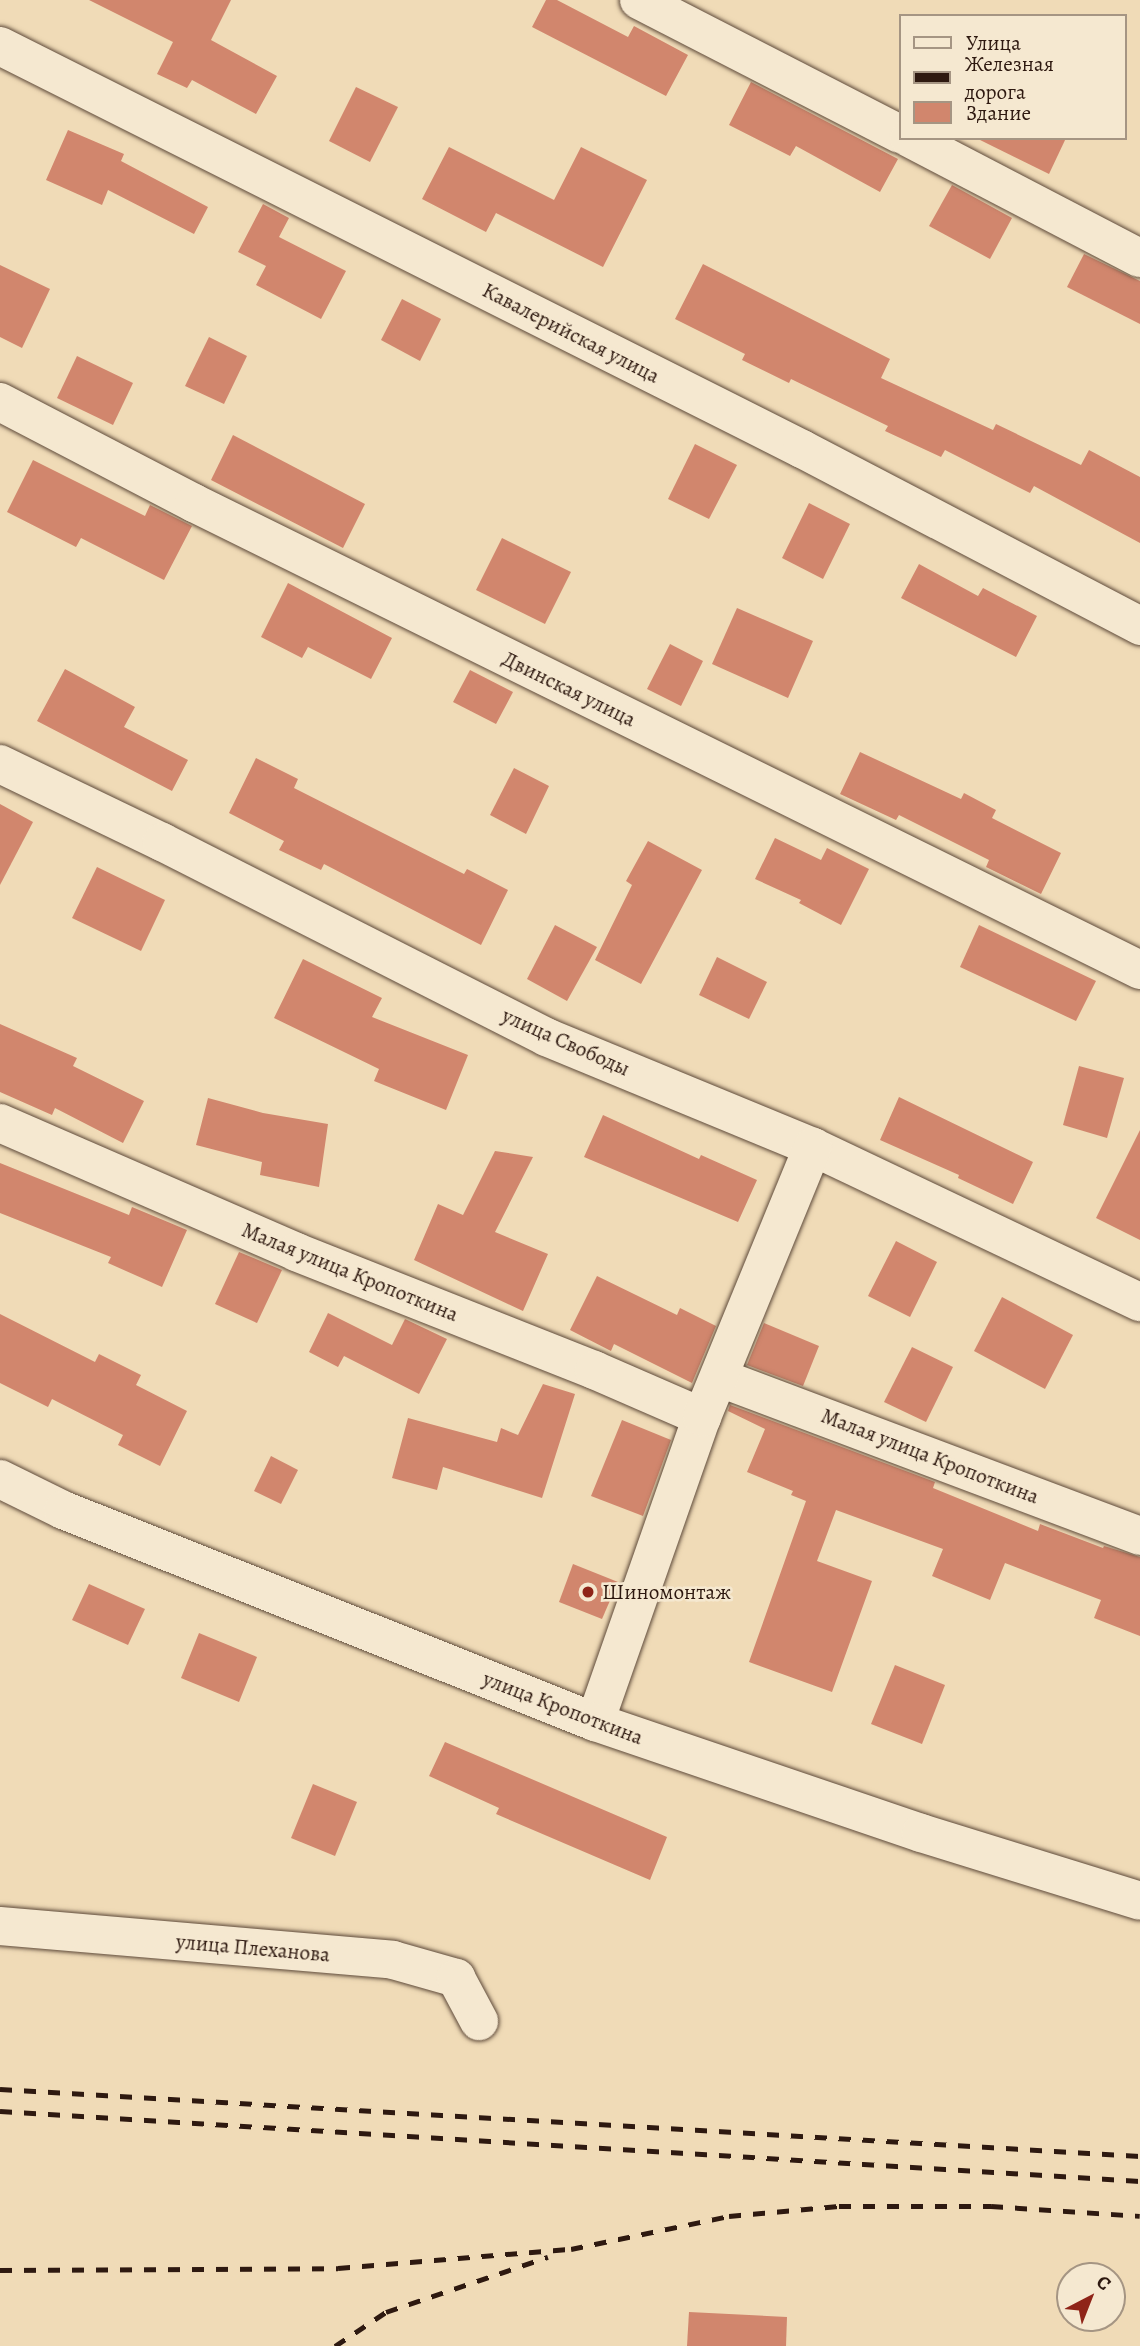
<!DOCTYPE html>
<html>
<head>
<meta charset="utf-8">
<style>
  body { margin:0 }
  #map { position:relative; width:1140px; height:2346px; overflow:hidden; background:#f0dbb7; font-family:Alegreya,serif }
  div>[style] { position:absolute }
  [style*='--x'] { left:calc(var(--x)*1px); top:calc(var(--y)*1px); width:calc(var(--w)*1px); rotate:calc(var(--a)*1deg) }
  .building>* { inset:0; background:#d1866d }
  .roads { filter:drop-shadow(0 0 2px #5e4a3a) drop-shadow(0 0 2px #5e4a3a) }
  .street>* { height:38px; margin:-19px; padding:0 19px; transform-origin:19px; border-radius:19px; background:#f5e8d0 }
  .secondary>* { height:38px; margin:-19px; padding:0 19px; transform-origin:19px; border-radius:19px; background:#f5e8d0 }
  .rail>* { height:5px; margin-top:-2.5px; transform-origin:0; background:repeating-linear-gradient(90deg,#2e1910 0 12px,transparent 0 24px) }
  .dots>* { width:19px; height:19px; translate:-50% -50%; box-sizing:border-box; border:4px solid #f5e8d0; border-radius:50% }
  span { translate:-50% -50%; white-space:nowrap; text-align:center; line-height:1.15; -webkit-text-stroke:5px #f5e8d0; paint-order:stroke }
  .street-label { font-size:21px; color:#2e1910 }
  .poi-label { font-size:21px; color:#2e1910 }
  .left { translate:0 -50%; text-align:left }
  .legend { position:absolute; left:899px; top:14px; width:228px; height:126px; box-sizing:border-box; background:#f5e8d0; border:2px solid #a59583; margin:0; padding:9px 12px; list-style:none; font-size:21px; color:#2e1910 }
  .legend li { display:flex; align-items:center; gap:14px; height:35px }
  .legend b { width:35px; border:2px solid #a59583 }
  .north { position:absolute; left:1056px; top:2262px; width:70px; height:70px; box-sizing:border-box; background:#f5e8d0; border:2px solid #a59583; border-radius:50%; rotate:42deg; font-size:19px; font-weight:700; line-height:28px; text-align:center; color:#2e1910 }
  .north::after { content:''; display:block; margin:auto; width:24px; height:32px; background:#8f2418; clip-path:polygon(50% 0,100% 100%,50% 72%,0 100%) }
</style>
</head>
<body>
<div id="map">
  <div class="building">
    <div style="clip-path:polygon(89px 0,231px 0,211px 40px,277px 76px,256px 114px,192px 80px,187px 88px,157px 74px,173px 42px)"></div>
    <div style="clip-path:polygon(546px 0,557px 0,628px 37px,634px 26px,688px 55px,666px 96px,532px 27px)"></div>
    <div style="clip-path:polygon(751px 82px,898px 159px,880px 192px,796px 146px,790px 156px,729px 125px)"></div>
    <div style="clip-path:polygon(356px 87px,398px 107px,370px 162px,329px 141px)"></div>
    <div style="clip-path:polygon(68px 130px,124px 154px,121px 161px,208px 207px,194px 234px,108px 190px,102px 205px,46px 180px)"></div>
    <div style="clip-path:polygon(976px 138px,1066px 138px,1049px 174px)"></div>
    <div style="clip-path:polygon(449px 147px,554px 200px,581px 147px,647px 180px,603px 267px,496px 213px,486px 232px,422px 199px)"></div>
    <div style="clip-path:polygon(952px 185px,1012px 218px,990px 259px,929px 226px)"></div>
    <div style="clip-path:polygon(263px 204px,289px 218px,279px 237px,346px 271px,321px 319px,256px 285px,266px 266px,238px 252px)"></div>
    <div style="clip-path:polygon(1084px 254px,1140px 281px,1140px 324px,1067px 287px)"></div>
    <div style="clip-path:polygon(703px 264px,890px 359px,881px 378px,993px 430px,996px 424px,1081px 465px,1089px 450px,1140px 477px,1140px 543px,1034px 486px,1030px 493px,945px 450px,941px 457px,885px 431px,888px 426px,791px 379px,789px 383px,742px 360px,745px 354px,675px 319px)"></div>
    <div style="clip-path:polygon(0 265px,50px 289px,22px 348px,0 337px)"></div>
    <div style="clip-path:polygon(402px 299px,441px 319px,420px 361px,381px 340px)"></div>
    <div style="clip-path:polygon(209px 337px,247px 356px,224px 404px,185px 386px)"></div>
    <div style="clip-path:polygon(77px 356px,133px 383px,113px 425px,57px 398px)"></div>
    <div style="clip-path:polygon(233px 435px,365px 504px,343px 548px,211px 480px)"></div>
    <div style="clip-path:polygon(695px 444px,737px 465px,709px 519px,668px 499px)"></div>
    <div style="clip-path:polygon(33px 460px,145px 516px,150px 505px,192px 526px,164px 580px,81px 538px,76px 547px,7px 512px)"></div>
    <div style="clip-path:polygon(809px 503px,850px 524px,823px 579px,782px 558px)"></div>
    <div style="clip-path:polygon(502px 538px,571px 572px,545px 624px,476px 590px)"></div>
    <div style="clip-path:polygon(919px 564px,978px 596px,983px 588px,1037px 616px,1016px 657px,901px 598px)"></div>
    <div style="clip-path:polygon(288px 583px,392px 638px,371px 679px,308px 647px,302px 658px,261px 637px)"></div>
    <div style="clip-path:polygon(737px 608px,813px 641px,788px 698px,712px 664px)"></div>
    <div style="clip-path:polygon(670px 644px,703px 661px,681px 706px,647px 689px)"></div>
    <div style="clip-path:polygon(65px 669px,135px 707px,124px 727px,188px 760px,172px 791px,37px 721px)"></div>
    <div style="clip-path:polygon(470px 670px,513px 692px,496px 724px,453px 702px)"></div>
    <div style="clip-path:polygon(860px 752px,961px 799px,964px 793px,996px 810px,992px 818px,1061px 853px,1041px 894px,986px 867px,989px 860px,899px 815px,896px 820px,840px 794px)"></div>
    <div style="clip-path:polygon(256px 758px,298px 779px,294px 788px,464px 874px,467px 869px,508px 890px,481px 945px,324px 864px,321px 870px,279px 850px,284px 841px,229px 813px)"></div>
    <div style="clip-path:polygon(514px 768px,549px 786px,526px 834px,490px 815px)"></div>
    <div style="clip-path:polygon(0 804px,33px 822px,0 885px)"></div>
    <div style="clip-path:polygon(775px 838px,821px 860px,827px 848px,869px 869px,841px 925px,799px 903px,801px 900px,755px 879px)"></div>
    <div style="clip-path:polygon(648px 841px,702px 870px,641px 984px,595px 960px,632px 885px,626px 881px)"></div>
    <div style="clip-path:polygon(97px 867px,165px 900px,141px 951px,72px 918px)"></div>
    <div style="clip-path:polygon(555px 925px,597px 947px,567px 1001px,527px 979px)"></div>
    <div style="clip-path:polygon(979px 925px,1096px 981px,1076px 1021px,960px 967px)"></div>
    <div style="clip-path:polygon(717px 957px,767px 982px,749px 1019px,699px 995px)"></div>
    <div style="clip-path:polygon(303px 959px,382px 998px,372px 1017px,468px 1055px,446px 1110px,374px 1081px,379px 1069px,274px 1018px)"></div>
    <div style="clip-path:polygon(0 1024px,77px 1058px,73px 1066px,144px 1101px,123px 1143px,55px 1108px,52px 1115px,0 1092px)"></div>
    <div style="clip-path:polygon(1079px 1066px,1124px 1078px,1107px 1138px,1063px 1125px)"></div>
    <div style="clip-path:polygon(899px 1097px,1033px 1162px,1013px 1204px,958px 1178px,959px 1175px,880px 1140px)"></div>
    <div style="clip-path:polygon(208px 1098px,263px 1113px,328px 1124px,319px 1187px,260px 1175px,262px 1162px,196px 1145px)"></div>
    <div style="clip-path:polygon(603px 1115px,699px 1159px,701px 1155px,757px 1180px,738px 1222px,584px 1157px)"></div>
    <div style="clip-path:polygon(1140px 1130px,1140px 1240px,1096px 1218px)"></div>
    <div style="clip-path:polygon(495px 1151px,533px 1157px,495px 1232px,548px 1254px,523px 1311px,414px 1260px,438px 1204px,463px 1215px)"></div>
    <div style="clip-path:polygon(0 1163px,129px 1215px,132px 1207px,187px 1230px,162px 1287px,108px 1263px,111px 1257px,0 1213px)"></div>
    <div style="clip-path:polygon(896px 1241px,937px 1262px,910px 1317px,868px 1296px)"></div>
    <div style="clip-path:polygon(239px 1252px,282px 1270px,257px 1323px,215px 1304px)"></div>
    <div style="clip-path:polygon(597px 1276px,677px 1315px,680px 1308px,716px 1326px,692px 1383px,614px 1344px,611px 1351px,570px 1330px)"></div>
    <div style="clip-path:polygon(1002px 1297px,1073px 1335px,1045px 1389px,974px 1351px)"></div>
    <div style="clip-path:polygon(328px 1313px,392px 1345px,405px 1319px,447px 1339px,419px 1394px,344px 1356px,338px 1367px,309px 1352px)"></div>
    <div style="clip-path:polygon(0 1314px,95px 1362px,99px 1354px,141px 1375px,136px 1385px,187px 1411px,160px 1466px,118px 1445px,123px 1435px,52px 1399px,48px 1407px,0 1383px)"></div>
    <div style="clip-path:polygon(764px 1323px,819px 1346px,803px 1386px,747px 1365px)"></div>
    <div style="clip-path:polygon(912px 1347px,953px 1367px,926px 1422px,884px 1402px)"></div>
    <div style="clip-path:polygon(543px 1384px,575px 1394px,542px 1498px,443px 1467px,437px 1490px,392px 1478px,408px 1418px,497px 1442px,501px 1428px,518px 1435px)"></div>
    <div style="clip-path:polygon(730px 1405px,935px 1482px,933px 1488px,1038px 1531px,1040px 1524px,1103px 1548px,1104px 1546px,1140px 1557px,1140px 1636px,1094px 1618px,1101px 1600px,1005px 1563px,990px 1600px,932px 1576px,943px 1549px,836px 1510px,817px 1561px,872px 1581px,832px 1692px,749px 1662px,806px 1501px,791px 1495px,793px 1491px,747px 1472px,765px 1429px,728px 1411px)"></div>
    <div style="clip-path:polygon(622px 1420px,671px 1440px,643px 1516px,591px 1496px)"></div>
    <div style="clip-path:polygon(271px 1456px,298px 1470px,281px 1504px,254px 1491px)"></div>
    <div style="clip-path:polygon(573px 1564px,618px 1582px,602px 1619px,559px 1602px)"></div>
    <div style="clip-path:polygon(89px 1584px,145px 1609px,128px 1645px,72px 1620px)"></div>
    <div style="clip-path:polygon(199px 1633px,257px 1657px,239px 1702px,181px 1678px)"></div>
    <div style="clip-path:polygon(895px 1665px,945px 1685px,922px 1744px,871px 1724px)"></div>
    <div style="clip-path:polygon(445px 1742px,667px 1837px,650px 1880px,496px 1814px,499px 1808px,429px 1776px)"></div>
    <div style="clip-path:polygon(313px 1784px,357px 1802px,335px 1856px,291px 1838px)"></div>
    <div style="clip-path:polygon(689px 2312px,787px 2317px,786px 2346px,687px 2346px)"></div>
  </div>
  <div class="roads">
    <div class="street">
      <div style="--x:639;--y:0;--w:293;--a:27.2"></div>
      <div style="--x:0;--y:46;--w:898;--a:26.68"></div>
      <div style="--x:802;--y:449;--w:382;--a:27.6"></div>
      <div style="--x:909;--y:138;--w:260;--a:27.5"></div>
      <div style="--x:0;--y:402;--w:219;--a:27.5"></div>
      <div style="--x:194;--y:503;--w:1055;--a:26.27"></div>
      <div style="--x:0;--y:764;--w:180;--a:25.7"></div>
      <div style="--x:162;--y:842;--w:431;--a:26.9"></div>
      <div style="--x:546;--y:1037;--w:289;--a:22.4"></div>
      <div style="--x:813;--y:1147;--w:362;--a:25.4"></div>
      <div style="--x:0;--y:1123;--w:323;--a:23.5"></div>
      <div style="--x:296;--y:1252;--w:321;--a:21.6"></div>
      <div style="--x:594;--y:1370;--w:118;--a:23.5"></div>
      <div style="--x:720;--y:1378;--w:449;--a:20.6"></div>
      <div style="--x:595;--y:1722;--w:323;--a:-70.7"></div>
      <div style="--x:702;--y:1417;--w:292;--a:-67.7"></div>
      <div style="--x:0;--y:1926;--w:394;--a:4.9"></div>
      <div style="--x:393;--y:1960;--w:66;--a:15.9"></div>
      <div style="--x:456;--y:1978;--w:49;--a:61.9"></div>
    </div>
    <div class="secondary">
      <div style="--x:0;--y:1479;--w:70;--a:26.2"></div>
      <div style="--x:63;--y:1510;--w:573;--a:21.73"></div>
      <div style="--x:595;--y:1722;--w:344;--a:18.8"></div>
      <div style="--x:921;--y:1833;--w:229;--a:17.2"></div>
    </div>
  </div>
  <div class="rail">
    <div style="--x:0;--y:2089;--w:1142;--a:3.36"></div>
    <div style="--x:0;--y:2111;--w:1142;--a:3.51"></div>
    <div style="--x:0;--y:2270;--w:338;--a:-0.3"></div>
    <div style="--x:338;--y:2268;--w:234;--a:-4.7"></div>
    <div style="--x:571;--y:2249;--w:161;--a:-11.8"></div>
    <div style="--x:729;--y:2216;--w:110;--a:-5.2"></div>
    <div style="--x:839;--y:2206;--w:152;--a:0"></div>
    <div style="--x:991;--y:2206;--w:149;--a:3.8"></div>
    <div style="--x:335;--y:2346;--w:61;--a:-33.7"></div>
    <div style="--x:386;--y:2312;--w:171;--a:-18.8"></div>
  </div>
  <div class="dots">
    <div style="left:588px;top:1592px;background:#8f2418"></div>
  </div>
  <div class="street-label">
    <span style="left:571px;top:333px;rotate:27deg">Кавалерийская улица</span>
    <span style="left:569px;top:689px;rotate:26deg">Двинская улица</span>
    <span style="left:566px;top:1042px;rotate:24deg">улица Свободы</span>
    <span style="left:350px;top:1272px;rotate:22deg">Малая улица Кропоткина</span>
    <span style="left:930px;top:1456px;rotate:21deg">Малая улица Кропоткина</span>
    <span style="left:563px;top:1708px;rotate:21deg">улица Кропоткина</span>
    <span style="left:253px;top:1948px;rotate:5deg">улица Плеханова</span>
  </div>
  <div class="poi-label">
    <span class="left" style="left:602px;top:1592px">Шиномонтаж</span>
  </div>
  <ul class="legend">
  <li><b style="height:9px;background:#f5e8d0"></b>Улица</li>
  <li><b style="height:9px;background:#2e1910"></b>Железная дорога</li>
  <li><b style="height:19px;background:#d1866d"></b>Здание</li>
  </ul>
  <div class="north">С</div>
</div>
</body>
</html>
